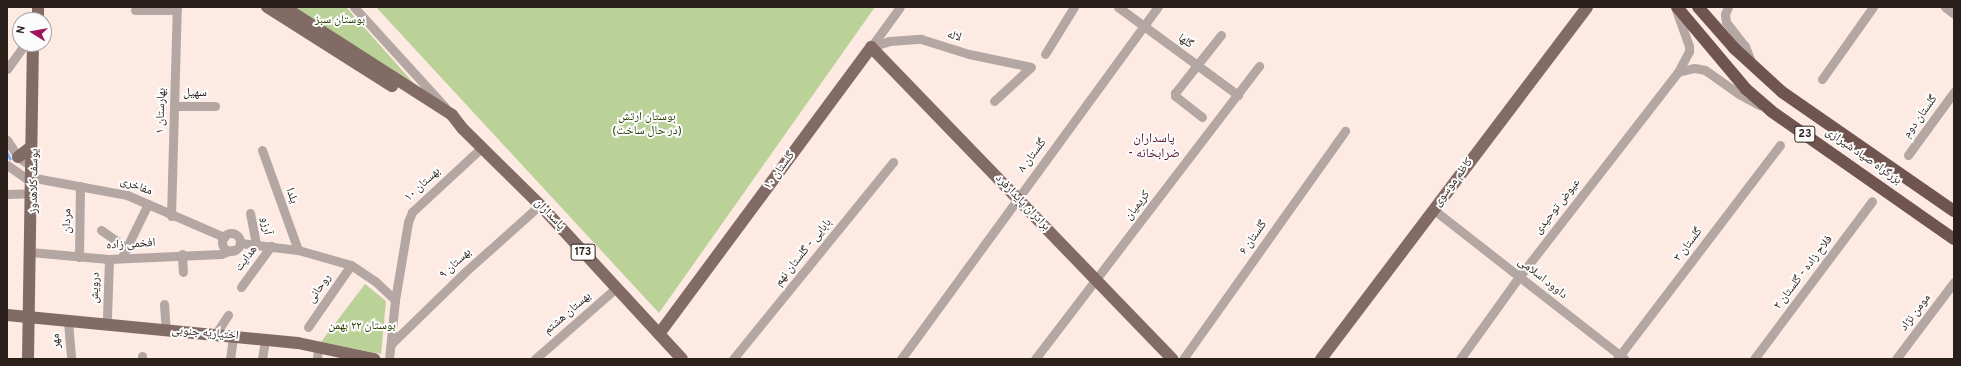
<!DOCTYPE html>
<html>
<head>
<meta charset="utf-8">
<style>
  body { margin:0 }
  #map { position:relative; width:1961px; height:366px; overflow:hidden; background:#fdeae2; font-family:Overpass,"Noto Naskh Arabic",sans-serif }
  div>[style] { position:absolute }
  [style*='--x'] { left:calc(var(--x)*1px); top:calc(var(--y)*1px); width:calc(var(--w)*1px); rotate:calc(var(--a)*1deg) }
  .green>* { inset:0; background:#bad198 }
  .stream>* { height:2.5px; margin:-1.25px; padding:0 1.25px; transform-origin:1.25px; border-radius:1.25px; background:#79b7fd }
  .minor>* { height:9px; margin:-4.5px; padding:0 4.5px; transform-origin:4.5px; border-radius:4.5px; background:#b4a6a3 }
  .minor>.ring { margin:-4.5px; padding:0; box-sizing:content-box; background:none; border:9px solid #b4a6a3; border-radius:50% }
  .major>* { height:12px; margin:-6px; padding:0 6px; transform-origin:6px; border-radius:6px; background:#826a65 }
  .highway>* { height:12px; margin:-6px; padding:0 6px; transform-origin:6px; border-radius:6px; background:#70544f }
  span { translate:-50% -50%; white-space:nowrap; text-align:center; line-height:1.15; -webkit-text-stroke:4px #fcfcfc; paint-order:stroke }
  .shield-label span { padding:1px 3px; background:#fcfcfc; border:1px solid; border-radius:3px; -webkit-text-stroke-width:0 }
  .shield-label { font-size:11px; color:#2a1f1b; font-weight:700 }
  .park-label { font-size:12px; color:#2d4000 }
  .street-label { font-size:12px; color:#2a1f1b }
  .neighbourhood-label { font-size:13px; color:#571635 }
  .frame { position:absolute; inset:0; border:8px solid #2a1f1b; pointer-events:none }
  .north { position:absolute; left:12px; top:12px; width:40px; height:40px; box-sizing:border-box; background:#fcfcfc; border:1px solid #a8a4a2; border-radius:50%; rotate:281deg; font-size:11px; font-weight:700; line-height:16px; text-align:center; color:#2a1f1b }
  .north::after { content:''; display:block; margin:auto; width:14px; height:18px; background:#9f145f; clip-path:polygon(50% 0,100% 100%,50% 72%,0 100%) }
</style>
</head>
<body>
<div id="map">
  <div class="green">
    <div style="clip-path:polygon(291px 7px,346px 7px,417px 87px)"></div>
    <div style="clip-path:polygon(376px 7px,875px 7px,659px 313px)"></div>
    <div style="clip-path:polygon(365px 284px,386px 301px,381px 354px,321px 342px)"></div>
  </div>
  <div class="stream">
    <div style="--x:7;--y:153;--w:6;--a:59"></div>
  </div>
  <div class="minor">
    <div style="--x:354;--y:7;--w:135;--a:47.7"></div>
    <div style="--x:1118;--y:7;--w:149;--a:36.3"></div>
    <div style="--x:1728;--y:7;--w:8;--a:113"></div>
    <div style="--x:1725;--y:14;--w:8;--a:83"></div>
    <div style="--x:1726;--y:22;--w:31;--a:52"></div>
    <div style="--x:1745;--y:46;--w:17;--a:69"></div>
    <div style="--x:1945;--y:7;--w:11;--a:38"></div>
    <div style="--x:135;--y:10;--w:42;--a:0"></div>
    <div style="--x:871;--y:47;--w:19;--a:-18"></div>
    <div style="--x:889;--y:41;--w:32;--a:-4"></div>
    <div style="--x:921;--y:39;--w:50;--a:17.4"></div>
    <div style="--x:969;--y:54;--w:63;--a:11.8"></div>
    <div style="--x:871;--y:47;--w:49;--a:-54.1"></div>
    <div style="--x:1045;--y:54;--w:55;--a:-58.3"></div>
    <div style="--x:7;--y:69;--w:31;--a:-54"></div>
    <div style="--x:1678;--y:72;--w:16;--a:-14"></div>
    <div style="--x:1694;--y:68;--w:11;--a:10"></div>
    <div style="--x:1705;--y:70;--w:42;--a:35.2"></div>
    <div style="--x:1739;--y:94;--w:23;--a:29"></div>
    <div style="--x:1822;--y:79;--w:88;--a:-54.7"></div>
    <div style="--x:994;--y:101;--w:50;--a:-42.6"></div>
    <div style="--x:174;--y:106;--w:41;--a:0"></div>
    <div style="--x:1202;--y:117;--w:34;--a:-142"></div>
    <div style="--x:1175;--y:96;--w:3;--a:-90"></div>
    <div style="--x:1175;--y:93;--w:74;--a:-51.6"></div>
    <div style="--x:7;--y:140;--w:20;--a:57"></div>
    <div style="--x:18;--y:157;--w:16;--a:35"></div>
    <div style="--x:262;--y:150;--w:106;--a:70.2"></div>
    <div style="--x:1908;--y:155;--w:78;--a:-53.9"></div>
    <div style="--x:7;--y:165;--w:28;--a:35"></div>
    <div style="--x:35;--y:178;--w:94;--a:10.5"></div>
    <div style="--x:127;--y:195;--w:106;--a:23.4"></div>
    <div style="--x:7;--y:194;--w:23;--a:-2"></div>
    <div style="--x:1434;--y:210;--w:242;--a:38"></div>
    <div style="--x:250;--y:213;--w:32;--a:79"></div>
    <div style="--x:171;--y:216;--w:209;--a:-88.4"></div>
    <div style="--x:101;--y:230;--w:32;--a:35"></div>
    <div class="ring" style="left:222px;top:233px;width:9px;height:9px"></div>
    <div style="--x:240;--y:243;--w:58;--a:6.9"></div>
    <div style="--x:298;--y:250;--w:55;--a:15.8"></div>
    <div style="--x:351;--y:265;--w:30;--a:34"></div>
    <div style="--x:376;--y:282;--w:26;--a:43"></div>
    <div style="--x:30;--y:252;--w:79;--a:5.1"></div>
    <div style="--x:109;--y:259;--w:112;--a:-2.6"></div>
    <div style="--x:221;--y:254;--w:12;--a:-20"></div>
    <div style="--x:182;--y:254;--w:18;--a:87"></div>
    <div style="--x:79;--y:257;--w:71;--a:-89.2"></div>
    <div style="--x:122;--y:257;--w:59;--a:-63.9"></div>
    <div style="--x:241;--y:287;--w:51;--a:-53.8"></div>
    <div style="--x:164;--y:304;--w:27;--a:86"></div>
    <div style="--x:107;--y:317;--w:58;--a:-88"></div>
    <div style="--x:68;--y:322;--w:37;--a:85"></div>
    <div style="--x:308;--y:327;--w:75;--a:-55.3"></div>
    <div style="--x:215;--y:335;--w:24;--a:-57"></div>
    <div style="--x:391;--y:344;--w:103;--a:-44.2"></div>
    <div style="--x:465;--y:272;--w:101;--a:-41.8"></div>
    <div style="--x:142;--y:356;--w:3;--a:90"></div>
    <div style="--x:230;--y:359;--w:22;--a:-82"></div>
    <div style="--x:262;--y:359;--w:19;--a:-81"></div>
    <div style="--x:317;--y:359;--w:12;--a:-85"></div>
    <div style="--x:389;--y:359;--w:59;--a:-84.2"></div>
    <div style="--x:395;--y:300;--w:79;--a:-80.5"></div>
    <div style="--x:408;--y:222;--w:11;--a:-68"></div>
    <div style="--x:412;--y:212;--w:94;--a:-42.8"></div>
    <div style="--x:535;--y:359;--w:109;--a:-41.3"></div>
    <div style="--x:733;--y:359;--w:254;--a:-50.9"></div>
    <div style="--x:901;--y:359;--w:436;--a:-53.9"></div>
    <div style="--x:1035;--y:359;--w:369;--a:-52.6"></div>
    <div style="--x:1183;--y:359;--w:280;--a:-54.6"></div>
    <div style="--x:1460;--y:359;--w:101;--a:-54.3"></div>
    <div style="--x:1519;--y:277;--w:259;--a:-52.2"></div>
    <div style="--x:1678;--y:72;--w:24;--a:-62"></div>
    <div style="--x:1689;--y:51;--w:5;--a:-90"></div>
    <div style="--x:1689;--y:46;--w:41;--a:-109.7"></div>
    <div style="--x:1617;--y:359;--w:269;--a:-52.7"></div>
    <div style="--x:1754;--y:359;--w:197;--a:-53.2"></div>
    <div style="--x:1896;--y:359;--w:96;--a:-53"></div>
  </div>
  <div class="major">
    <div style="--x:267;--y:7;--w:148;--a:32.3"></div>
    <div style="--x:284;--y:7;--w:200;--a:32.7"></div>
    <div style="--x:452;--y:115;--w:16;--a:52"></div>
    <div style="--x:462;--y:128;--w:110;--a:44.6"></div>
    <div style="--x:540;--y:205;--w:209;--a:47.3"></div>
    <div style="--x:38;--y:20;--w:13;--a:-90"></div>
    <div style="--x:18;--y:157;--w:16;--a:-38"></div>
    <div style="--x:7;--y:315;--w:292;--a:5.5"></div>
    <div style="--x:298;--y:343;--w:78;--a:11.9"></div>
    <div style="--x:659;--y:334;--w:357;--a:-53.5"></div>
    <div style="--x:871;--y:47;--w:434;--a:46"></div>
    <div style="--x:28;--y:359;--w:315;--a:-89.1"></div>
    <div style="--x:1321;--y:359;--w:441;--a:-52.9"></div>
  </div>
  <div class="highway">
    <div style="--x:1677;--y:7;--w:107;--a:49.9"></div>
    <div style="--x:1746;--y:89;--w:33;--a:41"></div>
    <div style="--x:1771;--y:111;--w:223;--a:35"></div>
    <div style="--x:1698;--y:7;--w:55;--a:48.7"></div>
    <div style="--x:1734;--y:48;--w:65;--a:42.5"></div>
    <div style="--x:1782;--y:92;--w:209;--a:34.7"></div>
  </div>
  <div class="shield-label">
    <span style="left:1805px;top:134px">23</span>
    <span style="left:583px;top:252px">173</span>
  </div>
  <div class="park-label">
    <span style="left:340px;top:21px">بوستان سبز</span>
    <span style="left:647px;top:125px">بوستان ارتش<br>(در حال ساخت)</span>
    <span style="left:362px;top:327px">بوستان ۲۲ بهمن</span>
  </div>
  <div class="street-label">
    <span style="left:954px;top:37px;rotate:16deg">لاله</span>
    <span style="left:1185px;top:42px;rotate:35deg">گلها</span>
    <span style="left:195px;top:94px">سهیل</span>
    <span style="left:162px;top:111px;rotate:-88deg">بهارستان ١</span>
    <span style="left:1921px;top:117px;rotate:-54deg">گلستان دوم</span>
    <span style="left:1033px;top:156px;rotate:-53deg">گلستان ۸</span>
    <span style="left:1863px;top:157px;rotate:35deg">بزرگراه صیاد شیرازی</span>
    <span style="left:780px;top:171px;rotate:-54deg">گلستان ۱۰</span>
    <span style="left:35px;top:181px;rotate:-89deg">یوسف کلاهدوز</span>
    <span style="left:1454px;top:183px;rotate:-53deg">کاظم موسوی</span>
    <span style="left:423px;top:185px;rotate:-43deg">بهستان ١٠</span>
    <span style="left:136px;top:187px;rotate:20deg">مفاخری</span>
    <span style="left:291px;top:196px;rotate:70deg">یلدا</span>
    <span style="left:1022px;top:203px;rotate:46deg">برادران پایدارفرد</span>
    <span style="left:1138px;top:206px;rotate:-52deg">کریمیان</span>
    <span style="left:1558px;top:207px;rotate:-52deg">عیوض توحیدی</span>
    <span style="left:549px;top:215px;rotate:46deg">پاسداران</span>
    <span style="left:68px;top:221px;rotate:-89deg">مردان</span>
    <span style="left:265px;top:226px;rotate:80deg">آرزو</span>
    <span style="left:1254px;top:238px;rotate:-55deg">گلستان ۶</span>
    <span style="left:131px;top:245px;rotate:-3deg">افخمی زاده</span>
    <span style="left:1689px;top:245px;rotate:-53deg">گلستان ۳</span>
    <span style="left:804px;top:253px;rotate:-51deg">بابایی - گلستان نهم</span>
    <span style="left:247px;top:259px;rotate:-53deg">هدایت</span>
    <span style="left:456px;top:264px;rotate:-43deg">بهستان ٩</span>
    <span style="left:1804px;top:273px;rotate:-53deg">فلاح زاده - گلستان ۲</span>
    <span style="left:1542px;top:279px;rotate:38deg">داوود اسلامی</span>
    <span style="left:96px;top:288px;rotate:-88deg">درویش</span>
    <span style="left:320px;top:289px;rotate:-55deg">روحانی</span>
    <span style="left:1916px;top:313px;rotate:-53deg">مومن نژاد</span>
    <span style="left:568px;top:314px;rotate:-41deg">بهستان هشتم</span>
    <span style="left:205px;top:334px;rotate:5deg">اختیاریه جنوبی</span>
    <span style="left:57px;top:341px;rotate:-95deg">مهر</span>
  </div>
  <div class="neighbourhood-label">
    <span style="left:1154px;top:147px">پاسداران<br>- ضرابخانه</span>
  </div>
  <div class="frame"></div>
  <div class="north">N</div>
</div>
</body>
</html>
